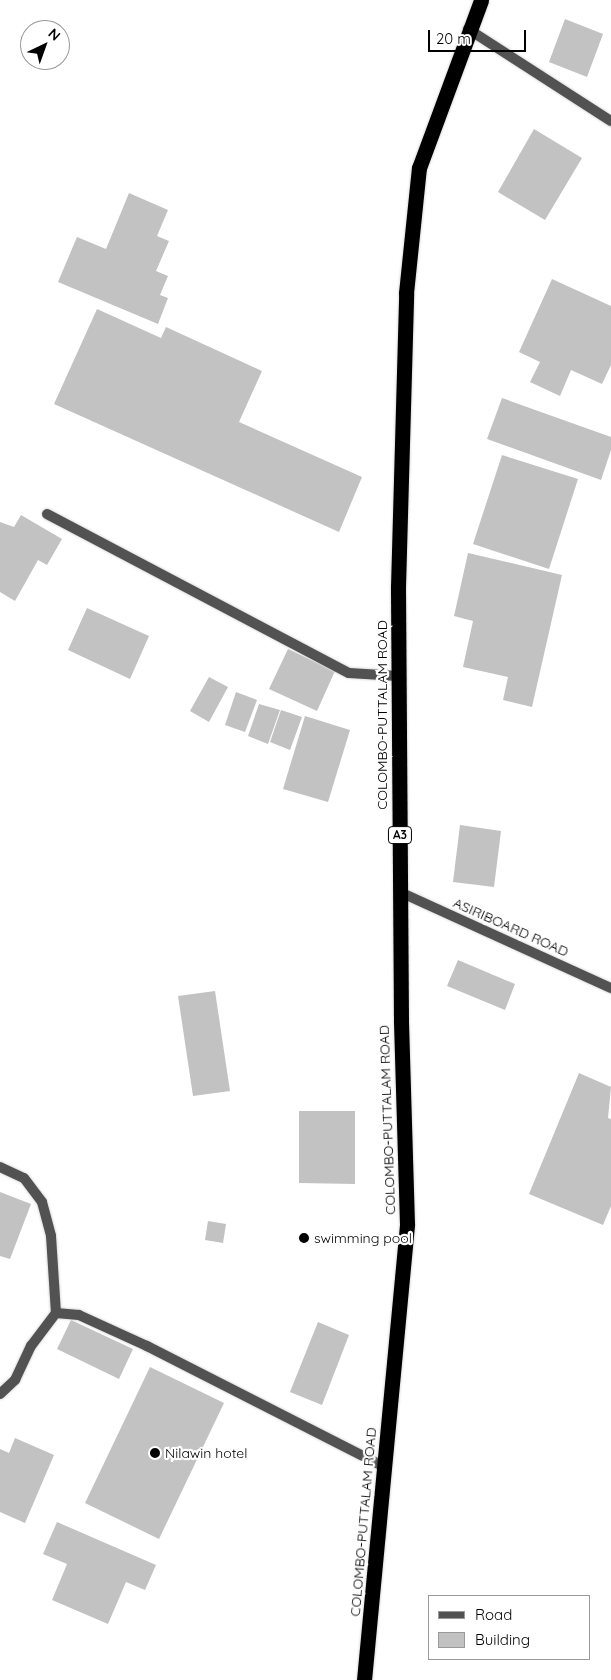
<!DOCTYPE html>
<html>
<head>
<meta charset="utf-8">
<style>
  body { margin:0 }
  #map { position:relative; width:611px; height:1680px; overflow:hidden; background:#fff; font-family:Quicksand,sans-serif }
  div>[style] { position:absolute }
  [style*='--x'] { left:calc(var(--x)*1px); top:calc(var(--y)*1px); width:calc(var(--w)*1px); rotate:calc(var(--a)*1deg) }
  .building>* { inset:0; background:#c2c2c2 }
  .roads { filter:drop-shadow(0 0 1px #dbdbdb) drop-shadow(0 0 1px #dbdbdb) }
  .lane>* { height:10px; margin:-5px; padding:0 5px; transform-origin:5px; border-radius:5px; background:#525252 }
  .street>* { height:10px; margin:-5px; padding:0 5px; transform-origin:5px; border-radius:5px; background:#525252 }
  .highway>* { height:15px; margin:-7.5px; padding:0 7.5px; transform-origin:7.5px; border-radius:7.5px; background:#000 }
  .dots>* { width:14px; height:14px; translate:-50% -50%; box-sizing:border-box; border:2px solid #fff; border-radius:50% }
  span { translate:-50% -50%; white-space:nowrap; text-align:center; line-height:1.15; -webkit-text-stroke:4.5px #fff; paint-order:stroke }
  .shield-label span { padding:1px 4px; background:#fff; border:1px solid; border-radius:4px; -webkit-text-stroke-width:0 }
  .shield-label { font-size:12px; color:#000; font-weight:700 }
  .street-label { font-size:14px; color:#000 }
  .poi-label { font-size:14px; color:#000 }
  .left { translate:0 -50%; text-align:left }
  .legend { position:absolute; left:428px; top:1595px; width:162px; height:65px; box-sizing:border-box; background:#fff; border:1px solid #999; margin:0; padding:6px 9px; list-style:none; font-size:15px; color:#000 }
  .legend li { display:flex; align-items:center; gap:10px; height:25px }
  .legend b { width:25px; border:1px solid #999 }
  .north { position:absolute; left:20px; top:20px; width:50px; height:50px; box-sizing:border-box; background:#fff; border:1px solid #999; border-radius:50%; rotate:42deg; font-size:14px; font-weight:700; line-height:20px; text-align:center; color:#000 }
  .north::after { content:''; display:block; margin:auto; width:18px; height:22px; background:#000; clip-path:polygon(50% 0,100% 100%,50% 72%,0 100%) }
  .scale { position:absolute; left:428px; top:30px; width:98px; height:22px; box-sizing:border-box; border:2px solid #000; border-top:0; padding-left:6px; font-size:15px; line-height:18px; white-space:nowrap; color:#000; -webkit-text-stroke:4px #fff; paint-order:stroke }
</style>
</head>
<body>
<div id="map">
  <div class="building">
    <div style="clip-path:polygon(565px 19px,603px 34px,587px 77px,549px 62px)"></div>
    <div style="clip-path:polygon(534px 129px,582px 158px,545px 220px,498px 192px)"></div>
    <div style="clip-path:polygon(129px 193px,168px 210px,157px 236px,169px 241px,156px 271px,168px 276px,160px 295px,168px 298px,158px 324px,58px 282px,77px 237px,106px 249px)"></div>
    <div style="clip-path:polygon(552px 279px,611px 306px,611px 365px,602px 384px,571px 370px,560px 396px,530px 382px,540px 362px,519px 352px)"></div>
    <div style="clip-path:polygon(97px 309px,161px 338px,166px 327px,262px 371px,239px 422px,362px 477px,339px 532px,54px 404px)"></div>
    <div style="clip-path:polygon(502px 398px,611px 437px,611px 450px,601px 480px,487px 439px)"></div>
    <div style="clip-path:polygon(502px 455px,578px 479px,549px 569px,473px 544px)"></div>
    <div style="clip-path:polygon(21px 515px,62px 539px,47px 565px,38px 560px,15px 601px,0 592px,0 522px,14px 527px)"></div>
    <div style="clip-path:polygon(468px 553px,562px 575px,532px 707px,503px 700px,508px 677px,463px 667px,473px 621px,454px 616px)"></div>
    <div style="clip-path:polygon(87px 608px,149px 636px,130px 679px,68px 650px)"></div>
    <div style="clip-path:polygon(288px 649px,335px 671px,317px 711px,269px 689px)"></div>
    <div style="clip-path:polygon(209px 677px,228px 687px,209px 722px,190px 711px)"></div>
    <div style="clip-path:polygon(236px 692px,257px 700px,245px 732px,225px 725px)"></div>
    <div style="clip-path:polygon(259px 704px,280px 710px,268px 744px,248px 736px)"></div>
    <div style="clip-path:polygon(281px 710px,302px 717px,290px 750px,270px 742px)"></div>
    <div style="clip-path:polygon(305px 716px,350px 730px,328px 802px,283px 789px)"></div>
    <div style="clip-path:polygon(460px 825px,501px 831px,494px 887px,453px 882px)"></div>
    <div style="clip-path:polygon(458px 960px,515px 984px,505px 1010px,447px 986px)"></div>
    <div style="clip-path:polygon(215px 991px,230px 1091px,193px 1096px,178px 996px)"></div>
    <div style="clip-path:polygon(579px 1073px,611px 1087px,608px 1118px,611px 1119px,611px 1206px,603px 1225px,529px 1194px)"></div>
    <div style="clip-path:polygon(299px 1111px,355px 1111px,355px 1184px,299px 1183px)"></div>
    <div style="clip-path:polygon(0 1192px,31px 1204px,10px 1259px,0 1256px)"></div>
    <div style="clip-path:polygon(208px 1221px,226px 1224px,223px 1243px,205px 1240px)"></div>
    <div style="clip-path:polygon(71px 1320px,133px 1349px,119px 1379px,57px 1349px)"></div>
    <div style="clip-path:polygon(318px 1322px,349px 1335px,322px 1405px,290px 1392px)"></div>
    <div style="clip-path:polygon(150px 1367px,224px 1403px,159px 1539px,85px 1503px)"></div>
    <div style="clip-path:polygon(15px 1438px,54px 1455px,25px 1523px,0 1512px,0 1449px,9px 1453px)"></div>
    <div style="clip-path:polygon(57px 1522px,156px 1565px,145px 1590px,126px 1582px,108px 1624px,52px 1600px,67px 1564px,43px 1554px)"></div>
  </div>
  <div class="roads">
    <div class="lane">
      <div style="--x:468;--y:29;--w:170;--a:32.8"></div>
    </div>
    <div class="street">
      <div style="--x:47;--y:514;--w:341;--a:27.8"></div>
      <div style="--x:349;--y:673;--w:49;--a:3.5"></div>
      <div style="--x:400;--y:892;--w:232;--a:24.5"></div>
      <div style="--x:0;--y:1167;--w:26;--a:25"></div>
      <div style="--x:24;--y:1178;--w:30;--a:53"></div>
      <div style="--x:42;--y:1202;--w:35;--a:75"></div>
      <div style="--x:51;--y:1236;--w:77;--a:86.3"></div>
      <div style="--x:0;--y:1394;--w:21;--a:-43"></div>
      <div style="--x:15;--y:1380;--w:38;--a:-65"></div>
      <div style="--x:31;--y:1346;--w:41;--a:-52.9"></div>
      <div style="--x:56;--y:1313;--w:23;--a:5"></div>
      <div style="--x:79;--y:1315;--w:75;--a:24.5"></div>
      <div style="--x:147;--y:1346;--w:266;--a:27"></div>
    </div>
    <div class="highway">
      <div style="--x:364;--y:1680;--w:458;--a:-84.6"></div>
      <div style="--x:407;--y:1224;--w:204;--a:-91.7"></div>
      <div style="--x:401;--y:1020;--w:433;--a:-90.4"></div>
      <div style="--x:398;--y:587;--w:294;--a:-88.4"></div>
      <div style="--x:406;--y:293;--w:126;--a:-84.1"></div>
      <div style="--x:419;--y:168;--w:179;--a:-69.7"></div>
    </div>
  </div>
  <div class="dots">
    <div style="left:304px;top:1238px;background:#000"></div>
    <div style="left:155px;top:1453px;background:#000"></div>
  </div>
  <div class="shield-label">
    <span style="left:400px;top:835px">A3</span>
  </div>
  <div class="street-label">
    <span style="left:382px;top:715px;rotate:-90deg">COLOMBO-PUTTALAM ROAD</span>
    <span style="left:511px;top:927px;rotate:24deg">ASIRIBOARD ROAD</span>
    <span style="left:387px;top:1120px;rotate:-92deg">COLOMBO-PUTTALAM ROAD</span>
    <span style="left:363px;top:1522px;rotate:-85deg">COLOMBO-PUTTALAM ROAD</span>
  </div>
  <div class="poi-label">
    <span class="left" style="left:314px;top:1238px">swimming pool</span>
    <span class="left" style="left:165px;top:1453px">Nilawin hotel</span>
  </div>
  <ul class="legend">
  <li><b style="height:6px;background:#525252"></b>Road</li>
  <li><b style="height:14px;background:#c2c2c2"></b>Building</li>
  </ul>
  <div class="north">N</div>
  <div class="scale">20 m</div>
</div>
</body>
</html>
